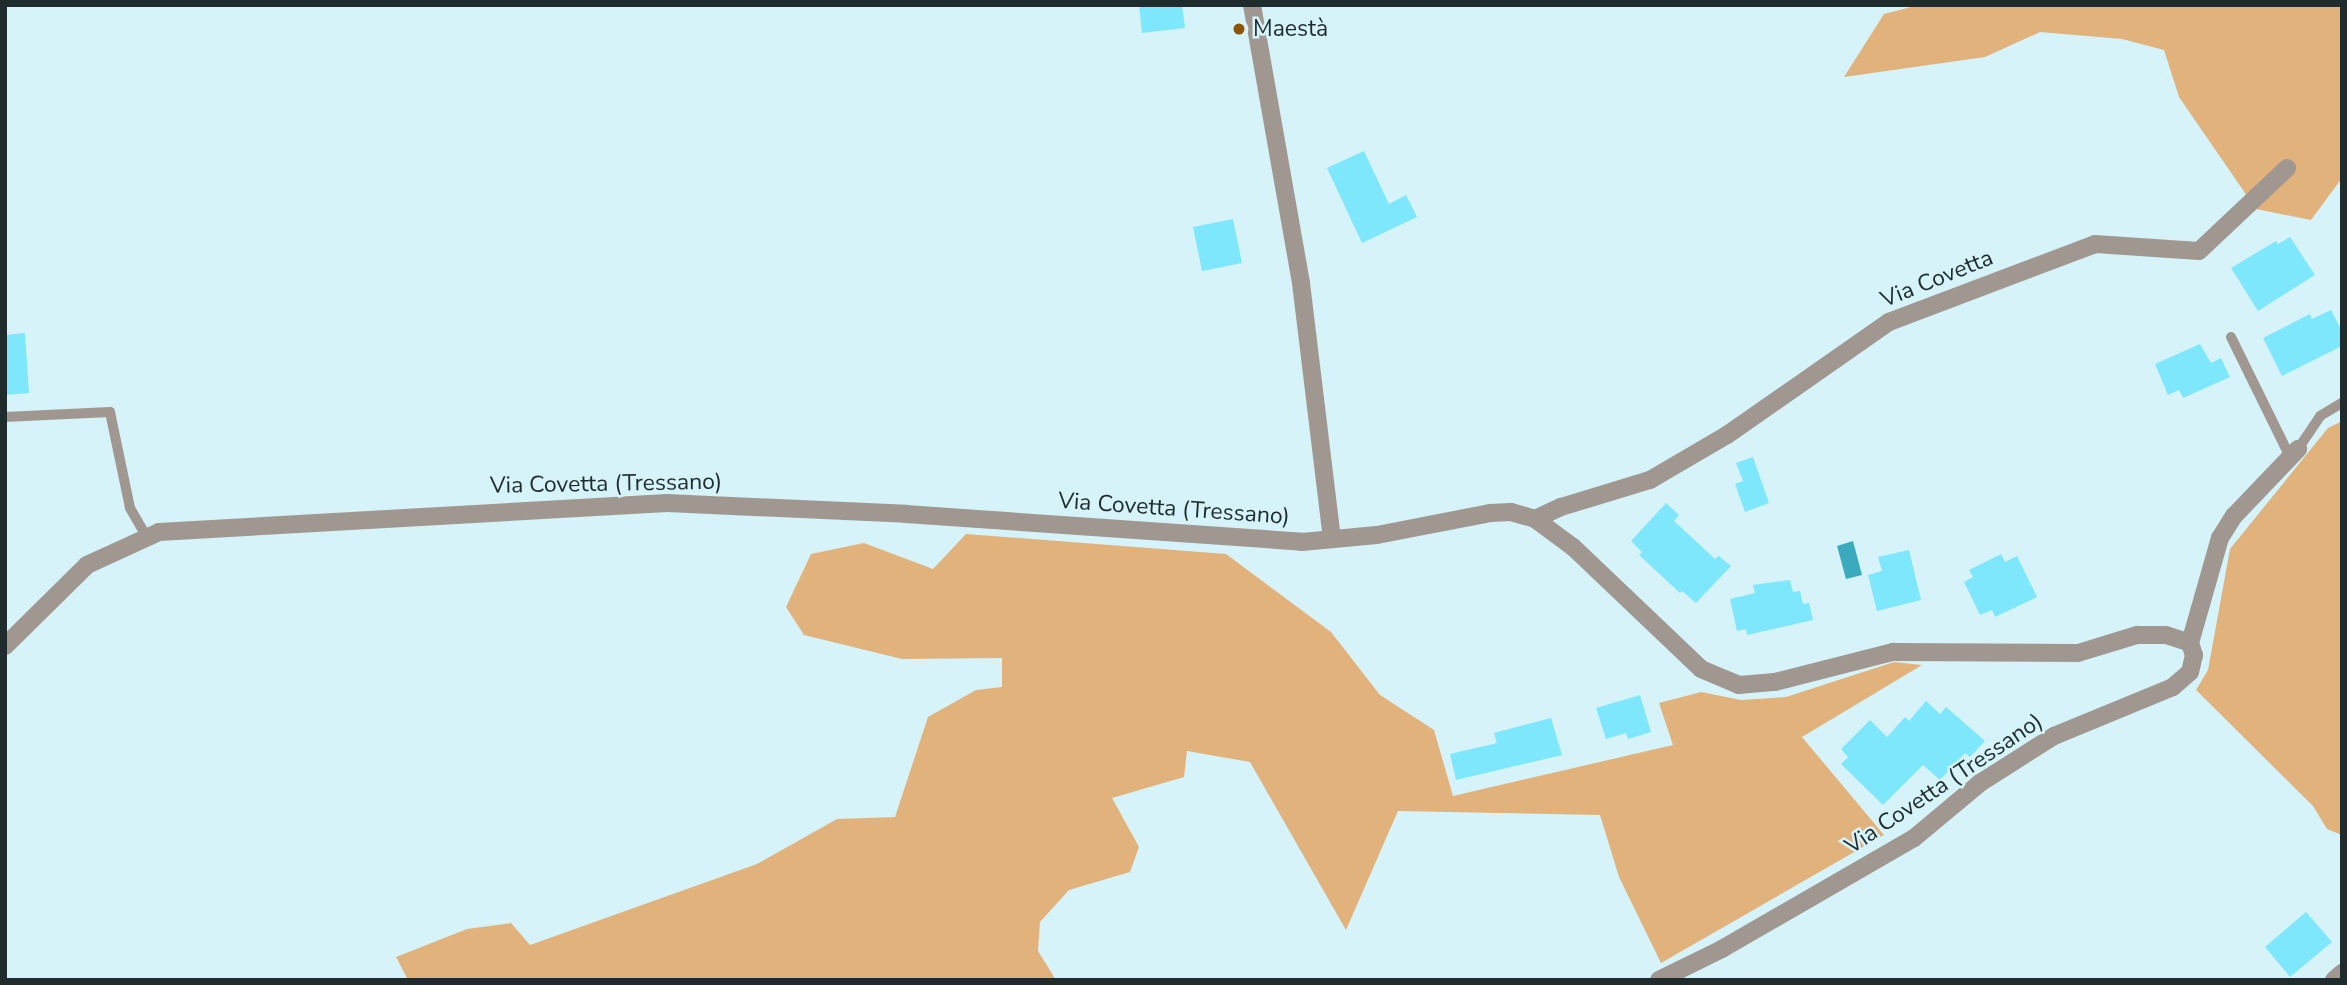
<!DOCTYPE html>
<html>
<head>
<meta charset="utf-8">
<style>
  body { margin:0 }
  #map { position:relative; width:2347px; height:985px; overflow:hidden; background:#d5f3f9; font-family:"Nunito Sans",sans-serif }
  div>[style] { position:absolute }
  [style*='--x'] { left:calc(var(--x)*1px); top:calc(var(--y)*1px); width:calc(var(--w)*1px); rotate:calc(var(--a)*1deg) }
  .green>* { inset:0; background:#e2b27d }
  .water>* { inset:0; background:#3baabe }
  .building>* { inset:0; background:#7ee7fc }
  .lane>* { height:10px; margin:-5px; padding:0 5px; transform-origin:5px; border-radius:5px; background:#a09890 }
  .street>* { height:18px; margin:-9px; padding:0 9px; transform-origin:9px; border-radius:9px; background:#a09890 }
  .dots>* { width:19px; height:19px; translate:-50% -50%; box-sizing:border-box; border:4px solid #d5f3f9; border-radius:50% }
  span { translate:-50% -50%; white-space:nowrap; text-align:center; line-height:1.15; -webkit-text-stroke:5px #d5f3f9; paint-order:stroke }
  .poi-label { font-size:23px; color:#1f2b2d }
  .left { translate:0 -50%; text-align:left }
  .street-label { font-size:23px; color:#1f2b2d }
  .frame { position:absolute; inset:0; border:7px solid #1f2b2d; pointer-events:none }
</style>
</head>
<body>
<div id="map">
  <div class="green">
    <div style="clip-path:polygon(1919px 5px,2342px 5px,2342px 178px,2311px 220px,2256px 209px,2179px 97px,2164px 50px,2122px 39px,2040px 32px,1985px 57px,1844px 77px,1884px 14px)"></div>
    <div style="clip-path:polygon(2342px 421px,2342px 835px,2327px 829px,2313px 806px,2196px 690px,2208px 670px,2230px 549px,2328px 428px)"></div>
    <div style="clip-path:polygon(966px 534px,1226px 554px,1331px 632px,1380px 695px,1434px 730px,1453px 796px,1673px 745px,1659px 703px,1701px 692px,1741px 700px,1786px 697px,1894px 662px,1922px 665px,1802px 737px,1884px 835px,1661px 963px,1619px 877px,1600px 815px,1398px 811px,1346px 930px,1250px 762px,1187px 751px,1184px 777px,1112px 798px,1139px 847px,1130px 872px,1069px 890px,1040px 922px,1038px 951px,1056px 980px,408px 980px,396px 957px,467px 929px,511px 923px,530px 945px,757px 864px,837px 819px,895px 817px,928px 717px,976px 690px,1002px 687px,1002px 658px,902px 659px,804px 635px,786px 607px,811px 554px,864px 543px,933px 569px)"></div>
  </div>
  <div class="water">
    <div style="clip-path:polygon(1853px 541px,1862px 575px,1846px 579px,1837px 546px)"></div>
  </div>
  <div class="building">
    <div style="clip-path:polygon(1139px 5px,1182px 5px,1185px 28px,1142px 33px)"></div>
    <div style="clip-path:polygon(1364px 151px,1389px 204px,1406px 195px,1417px 217px,1362px 243px,1327px 168px)"></div>
    <div style="clip-path:polygon(1233px 219px,1242px 263px,1202px 271px,1193px 227px)"></div>
    <div style="clip-path:polygon(2290px 237px,2315px 275px,2258px 311px,2231px 268px,2276px 241px,2278px 244px)"></div>
    <div style="clip-path:polygon(2331px 310px,2342px 331px,2342px 346px,2282px 376px,2263px 338px,2310px 314px,2312px 319px)"></div>
    <div style="clip-path:polygon(25px 333px,29px 393px,5px 395px,5px 335px)"></div>
    <div style="clip-path:polygon(2200px 344px,2211px 363px,2221px 358px,2230px 377px,2183px 398px,2179px 390px,2168px 395px,2155px 364px)"></div>
    <div style="clip-path:polygon(1753px 457px,1769px 503px,1745px 512px,1735px 484px,1743px 481px,1736px 463px)"></div>
    <div style="clip-path:polygon(1666px 503px,1679px 515px,1674px 521px,1715px 559px,1719px 556px,1731px 566px,1696px 603px,1682px 591px,1680px 593px,1639px 555px,1642px 552px,1631px 541px)"></div>
    <div style="clip-path:polygon(1909px 550px,1921px 600px,1877px 611px,1868px 575px,1882px 571px,1878px 557px)"></div>
    <div style="clip-path:polygon(2001px 554px,2005px 562px,2017px 556px,2037px 597px,1995px 617px,1992px 610px,1980px 615px,1964px 582px,1973px 577px,1969px 570px)"></div>
    <div style="clip-path:polygon(1790px 580px,1793px 592px,1800px 591px,1803px 604px,1809px 603px,1813px 620px,1747px 635px,1746px 629px,1737px 631px,1730px 599px,1755px 593px,1753px 585px)"></div>
    <div style="clip-path:polygon(1640px 695px,1651px 732px,1628px 739px,1626px 733px,1606px 739px,1596px 708px)"></div>
    <div style="clip-path:polygon(1926px 701px,1940px 714px,1946px 707px,1985px 741px,1970px 757px,1965px 753px,1940px 780px,1923px 765px,1883px 805px,1841px 764px,1848px 757px,1841px 749px,1870px 720px,1887px 737px,1905px 717px,1909px 721px)"></div>
    <div style="clip-path:polygon(1551px 718px,1562px 755px,1456px 780px,1450px 754px,1497px 743px,1494px 733px)"></div>
    <div style="clip-path:polygon(2306px 912px,2332px 942px,2290px 977px,2265px 947px)"></div>
  </div>
  <div class="lane">
    <div style="--x:2231;--y:337;--w:134;--a:63.8"></div>
    <div style="--x:5;--y:417;--w:105;--a:-2.7"></div>
    <div style="--x:110;--y:412;--w:98;--a:78.2"></div>
    <div style="--x:130;--y:508;--w:34;--a:60"></div>
    <div style="--x:2298;--y:449;--w:40;--a:-56"></div>
    <div style="--x:2320;--y:416;--w:26;--a:-31"></div>
  </div>
  <div class="street">
    <div style="--x:1252;--y:5;--w:282;--a:80"></div>
    <div style="--x:1301;--y:283;--w:258;--a:83.1"></div>
    <div style="--x:1535;--y:519;--w:29;--a:-25"></div>
    <div style="--x:1561;--y:507;--w:93;--a:-16.9"></div>
    <div style="--x:1650;--y:480;--w:89;--a:-30.3"></div>
    <div style="--x:1727;--y:435;--w:198;--a:-34.9"></div>
    <div style="--x:1889;--y:322;--w:220;--a:-20.7"></div>
    <div style="--x:2095;--y:244;--w:104;--a:3.9"></div>
    <div style="--x:2199;--y:251;--w:121;--a:-43.3"></div>
    <div style="--x:2190;--y:643;--w:109;--a:-74.1"></div>
    <div style="--x:2220;--y:538;--w:26;--a:-58"></div>
    <div style="--x:2234;--y:516;--w:93;--a:-46.3"></div>
    <div style="--x:5;--y:646;--w:115;--a:-44.6"></div>
    <div style="--x:87;--y:565;--w:79;--a:-24.6"></div>
    <div style="--x:159;--y:532;--w:509;--a:-3.27"></div>
    <div style="--x:667;--y:503;--w:239;--a:2.6"></div>
    <div style="--x:906;--y:514;--w:397;--a:4"></div>
    <div style="--x:1302;--y:542;--w:75;--a:-5.3"></div>
    <div style="--x:1377;--y:535;--w:115;--a:-11"></div>
    <div style="--x:1490;--y:513;--w:21;--a:-3"></div>
    <div style="--x:1511;--y:512;--w:25;--a:16"></div>
    <div style="--x:1535;--y:519;--w:47;--a:36.4"></div>
    <div style="--x:1573;--y:547;--w:177;--a:43.6"></div>
    <div style="--x:1701;--y:669;--w:41;--a:22.8"></div>
    <div style="--x:1739;--y:685;--w:36;--a:-5"></div>
    <div style="--x:1775;--y:682;--w:122;--a:-14.3"></div>
    <div style="--x:1893;--y:652;--w:185;--a:0.3"></div>
    <div style="--x:2078;--y:653;--w:62;--a:-17"></div>
    <div style="--x:2137;--y:635;--w:29;--a:0"></div>
    <div style="--x:2166;--y:635;--w:25;--a:18"></div>
    <div style="--x:2190;--y:643;--w:13;--a:72"></div>
    <div style="--x:2194;--y:655;--w:17;--a:103"></div>
    <div style="--x:2190;--y:672;--w:23;--a:139"></div>
    <div style="--x:2173;--y:687;--w:129;--a:157.6"></div>
    <div style="--x:2054;--y:736;--w:88;--a:147.6"></div>
    <div style="--x:1980;--y:783;--w:86;--a:140.2"></div>
    <div style="--x:1914;--y:838;--w:222;--a:150"></div>
    <div style="--x:1722;--y:949;--w:70;--a:153.8"></div>
    <div style="--x:2334;--y:980;--w:11;--a:-41"></div>
  </div>
  <div class="dots">
    <div style="left:1239px;top:29px;background:#8b5606"></div>
  </div>
  <div class="poi-label">
    <span class="left" style="left:1253px;top:29px">Maestà</span>
  </div>
  <div class="street-label">
    <span style="left:1937px;top:279px;rotate:-22deg">Via Covetta</span>
    <span style="left:606px;top:484px;rotate:-1deg">Via Covetta (Tressano)</span>
    <span style="left:1174px;top:509px;rotate:4deg">Via Covetta (Tressano)</span>
    <span style="left:1944px;top:784px;rotate:-34deg">Via Covetta (Tressano)</span>
  </div>
  <div class="frame"></div>
</div>
</body>
</html>
